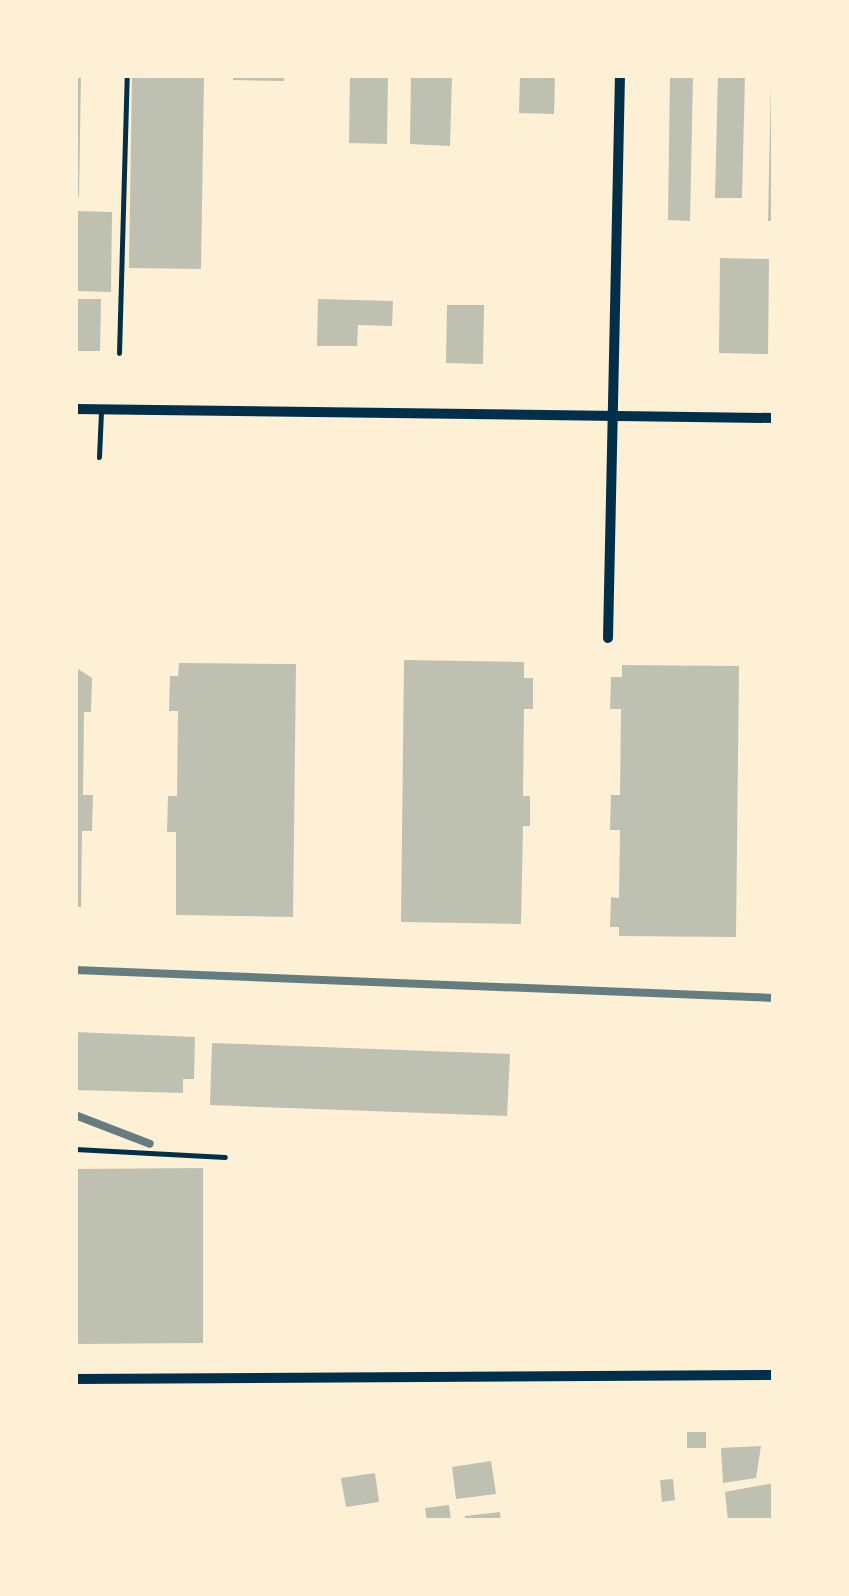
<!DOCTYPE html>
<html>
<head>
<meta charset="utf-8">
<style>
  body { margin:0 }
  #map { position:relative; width:849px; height:1596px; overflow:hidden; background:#fdf0d5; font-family:"Roboto Serif",serif }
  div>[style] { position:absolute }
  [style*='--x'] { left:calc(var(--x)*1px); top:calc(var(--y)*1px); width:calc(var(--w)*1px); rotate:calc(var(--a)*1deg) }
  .building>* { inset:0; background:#bec0b2 }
  .service>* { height:5px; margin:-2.5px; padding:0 2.5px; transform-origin:2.5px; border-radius:2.5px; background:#003049 }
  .minor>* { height:10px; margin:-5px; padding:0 5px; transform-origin:5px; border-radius:5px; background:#003049 }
  .rail>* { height:8px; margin:-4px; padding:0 4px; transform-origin:4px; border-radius:4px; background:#657d81 }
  span { translate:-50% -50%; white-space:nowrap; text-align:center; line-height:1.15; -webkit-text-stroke:10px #fdf0d5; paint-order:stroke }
  .frame { position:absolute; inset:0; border:78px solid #fdf0d5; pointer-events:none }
</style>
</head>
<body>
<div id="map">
  <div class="building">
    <div style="clip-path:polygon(75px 75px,81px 75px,79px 197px,75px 197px)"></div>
    <div style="clip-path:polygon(132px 75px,204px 75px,201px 269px,129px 268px)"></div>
    <div style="clip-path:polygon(233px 75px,284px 75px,284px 81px,233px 80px)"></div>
    <div style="clip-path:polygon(350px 75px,388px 75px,387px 144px,349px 143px)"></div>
    <div style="clip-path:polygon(411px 75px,452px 75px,450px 146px,410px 144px)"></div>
    <div style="clip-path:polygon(520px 75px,555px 75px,554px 114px,519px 113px)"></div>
    <div style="clip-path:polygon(670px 75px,693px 75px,690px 221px,668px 220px)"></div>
    <div style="clip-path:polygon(718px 75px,745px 75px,742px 198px,715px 198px)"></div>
    <div style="clip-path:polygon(771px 82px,774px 82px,774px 221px,768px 221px)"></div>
    <div style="clip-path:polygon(75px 211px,112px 212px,111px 292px,75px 291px)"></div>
    <div style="clip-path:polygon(720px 258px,769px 259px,768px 354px,719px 353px)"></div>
    <div style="clip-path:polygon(75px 299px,101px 299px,100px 351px,75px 351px)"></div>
    <div style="clip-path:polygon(318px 299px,393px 301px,392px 326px,358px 325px,357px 346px,317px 346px)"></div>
    <div style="clip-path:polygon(447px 305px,484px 305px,483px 364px,446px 363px)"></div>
    <div style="clip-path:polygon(404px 660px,524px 662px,524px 678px,533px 678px,533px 709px,524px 709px,523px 796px,530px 796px,530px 826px,523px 826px,521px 924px,401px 922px)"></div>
    <div style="clip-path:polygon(179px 663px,296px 664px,293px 917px,176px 915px,176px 832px,167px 832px,168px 796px,177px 796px,178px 711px,169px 711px,170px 676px,178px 676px)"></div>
    <div style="clip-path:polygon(622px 665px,739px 666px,736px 937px,619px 936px,619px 927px,610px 927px,611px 897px,619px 898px,620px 830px,610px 830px,611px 795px,620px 795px,621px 709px,610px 709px,611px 677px,622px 677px)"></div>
    <div style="clip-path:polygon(75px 667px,92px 678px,91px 712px,84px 712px,83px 795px,93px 795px,92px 831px,82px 831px,81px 907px,75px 907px)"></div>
    <div style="clip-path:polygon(75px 1032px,195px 1037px,194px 1079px,183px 1079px,183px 1093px,75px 1090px)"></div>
    <div style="clip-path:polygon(212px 1043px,510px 1054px,507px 1116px,210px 1105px)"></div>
    <div style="clip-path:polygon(203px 1168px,203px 1343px,75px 1344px,75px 1169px)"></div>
    <div style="clip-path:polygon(687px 1432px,706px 1432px,706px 1448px,687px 1448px)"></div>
    <div style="clip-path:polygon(761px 1446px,756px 1478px,723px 1483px,721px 1448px)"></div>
    <div style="clip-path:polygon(491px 1461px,496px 1494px,456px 1499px,452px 1467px)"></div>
    <div style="clip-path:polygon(375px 1473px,379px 1502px,346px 1507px,341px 1478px)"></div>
    <div style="clip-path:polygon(673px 1479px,675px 1500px,662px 1502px,660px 1480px)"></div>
    <div style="clip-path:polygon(774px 1483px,774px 1521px,728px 1521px,725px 1492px)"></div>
    <div style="clip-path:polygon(449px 1505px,451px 1521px,427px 1521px,425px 1508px)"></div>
    <div style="clip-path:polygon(500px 1512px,501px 1521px,465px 1521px,465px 1516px)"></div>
  </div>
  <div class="service">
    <div style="--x:119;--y:353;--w:278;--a:-88.4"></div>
    <div style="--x:99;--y:457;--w:45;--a:-87.5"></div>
    <div style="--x:75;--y:1149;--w:150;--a:3.1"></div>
  </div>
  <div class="minor">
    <div style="--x:75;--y:409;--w:699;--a:0.74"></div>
    <div style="--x:608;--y:638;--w:563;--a:-88.78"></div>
    <div style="--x:75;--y:1379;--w:699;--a:-0.33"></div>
  </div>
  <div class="rail">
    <div style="--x:75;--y:970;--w:700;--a:2.29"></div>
    <div style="--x:75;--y:1115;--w:80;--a:21.1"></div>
  </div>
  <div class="frame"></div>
</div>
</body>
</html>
